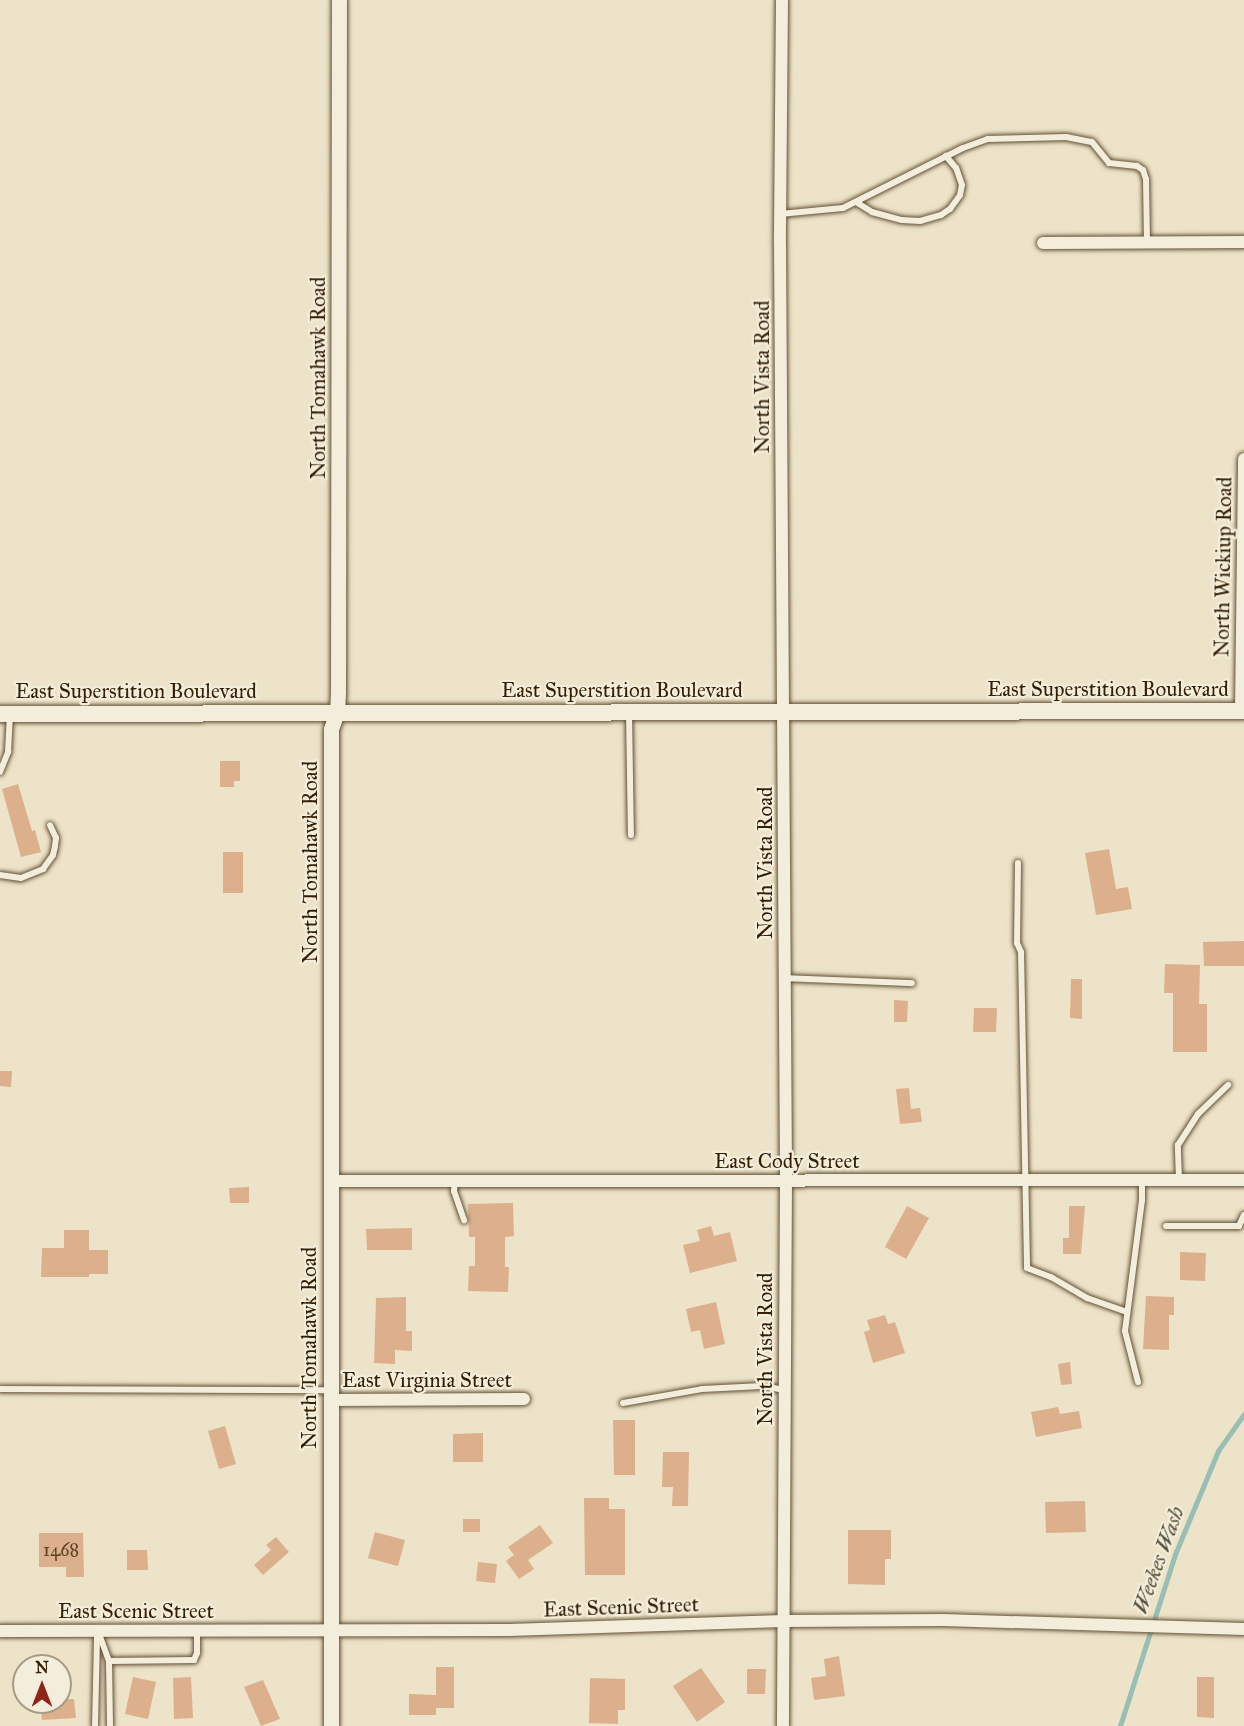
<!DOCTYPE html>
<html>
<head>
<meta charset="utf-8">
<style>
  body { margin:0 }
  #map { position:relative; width:1244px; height:1726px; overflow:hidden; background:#ede3c8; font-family:"IM FELL Great Primer",serif }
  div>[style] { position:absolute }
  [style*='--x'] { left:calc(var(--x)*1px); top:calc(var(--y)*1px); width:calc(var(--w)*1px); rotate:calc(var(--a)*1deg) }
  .stream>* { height:4.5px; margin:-2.25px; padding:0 2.25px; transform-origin:2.25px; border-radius:2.25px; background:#99beb3 }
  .building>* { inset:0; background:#dcb08d }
  .roads { filter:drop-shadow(0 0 2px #625034) drop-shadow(0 0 2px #625034) }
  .service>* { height:6px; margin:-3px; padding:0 3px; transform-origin:3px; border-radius:3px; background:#f3eddb }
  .minor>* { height:12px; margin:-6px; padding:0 6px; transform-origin:6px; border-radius:6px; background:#f3eddb }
  .tertiary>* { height:15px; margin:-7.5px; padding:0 7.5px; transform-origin:7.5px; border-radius:7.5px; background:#f3eddb }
  .secondary>* { height:16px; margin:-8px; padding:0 8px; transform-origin:8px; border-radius:8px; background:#f3eddb }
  span { translate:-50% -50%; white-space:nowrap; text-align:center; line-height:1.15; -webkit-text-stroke:4.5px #f3eddb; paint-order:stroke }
  .number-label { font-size:18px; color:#5e4326 }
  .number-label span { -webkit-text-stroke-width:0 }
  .street-label { font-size:21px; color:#341f03 }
  .water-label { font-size:22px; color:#524f38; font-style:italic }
  .north { position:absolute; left:12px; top:1654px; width:60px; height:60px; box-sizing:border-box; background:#f3eddb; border:2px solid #a79b85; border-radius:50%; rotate:0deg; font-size:16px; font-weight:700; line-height:24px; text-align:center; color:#341f03 }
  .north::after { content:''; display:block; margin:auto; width:21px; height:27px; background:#8f2418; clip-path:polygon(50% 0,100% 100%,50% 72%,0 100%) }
</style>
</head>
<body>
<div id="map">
  <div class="stream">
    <div style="--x:1120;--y:1726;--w:183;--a:-72.2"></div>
    <div style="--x:1176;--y:1552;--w:109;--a:-67.4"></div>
    <div style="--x:1218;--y:1451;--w:45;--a:-54.9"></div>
  </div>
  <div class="building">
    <div style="clip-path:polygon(220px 761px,240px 761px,240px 781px,234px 781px,234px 787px,220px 787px)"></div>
    <div style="clip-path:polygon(18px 784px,32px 831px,35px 830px,41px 852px,21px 857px,2px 789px)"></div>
    <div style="clip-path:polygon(1109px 849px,1116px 889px,1128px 887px,1132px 909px,1096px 915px,1085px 853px)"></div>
    <div style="clip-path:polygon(223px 852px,243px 852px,243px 893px,223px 893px)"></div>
    <div style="clip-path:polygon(1244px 941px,1244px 966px,1204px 966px,1203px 942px)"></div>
    <div style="clip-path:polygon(1165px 964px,1200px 965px,1199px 1004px,1207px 1004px,1207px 1052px,1173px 1052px,1173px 993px,1164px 993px)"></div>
    <div style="clip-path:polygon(1071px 979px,1082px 979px,1082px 1019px,1070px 1018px)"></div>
    <div style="clip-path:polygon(894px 1000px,908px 1001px,907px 1022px,894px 1022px)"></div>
    <div style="clip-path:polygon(974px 1008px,997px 1008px,996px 1032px,973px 1032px)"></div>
    <div style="clip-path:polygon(0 1071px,12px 1071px,11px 1087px,0 1086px)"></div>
    <div style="clip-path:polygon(909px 1088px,911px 1109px,920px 1108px,922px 1122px,900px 1124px,896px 1089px)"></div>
    <div style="clip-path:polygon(249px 1187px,249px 1203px,230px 1203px,229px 1188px)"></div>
    <div style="clip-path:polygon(513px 1203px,514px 1236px,505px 1237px,505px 1267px,509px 1267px,508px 1292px,468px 1291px,469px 1266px,475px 1266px,475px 1237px,469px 1237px,468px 1204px)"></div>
    <div style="clip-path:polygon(907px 1206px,929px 1218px,906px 1259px,885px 1247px)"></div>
    <div style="clip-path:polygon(1069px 1206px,1085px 1206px,1081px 1254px,1063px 1254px,1063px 1238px,1069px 1238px)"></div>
    <div style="clip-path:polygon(711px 1226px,714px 1236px,730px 1232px,737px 1261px,690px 1273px,683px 1245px,700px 1241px,697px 1230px)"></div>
    <div style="clip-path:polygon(412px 1228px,412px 1250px,367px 1250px,366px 1229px)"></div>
    <div style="clip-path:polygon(64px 1230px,89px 1230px,89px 1250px,108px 1250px,108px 1274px,89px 1274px,89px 1277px,41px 1277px,42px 1248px,64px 1248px)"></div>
    <div style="clip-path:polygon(1180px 1252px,1206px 1253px,1205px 1281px,1180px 1280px)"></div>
    <div style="clip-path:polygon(1146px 1296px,1174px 1297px,1174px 1315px,1169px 1315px,1169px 1350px,1143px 1349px)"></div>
    <div style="clip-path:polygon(406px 1297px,406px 1331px,412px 1331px,412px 1351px,395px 1350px,395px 1364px,374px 1363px,376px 1298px)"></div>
    <div style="clip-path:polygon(716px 1302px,725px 1344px,704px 1349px,700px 1330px,691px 1332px,686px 1309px)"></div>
    <div style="clip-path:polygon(885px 1315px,888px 1324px,895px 1322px,905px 1353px,873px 1363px,864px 1332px,870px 1330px,867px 1320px)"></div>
    <div style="clip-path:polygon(1070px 1362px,1072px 1384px,1061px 1385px,1058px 1364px)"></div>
    <div style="clip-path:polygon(1058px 1407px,1060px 1414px,1079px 1411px,1082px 1428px,1036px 1437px,1031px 1412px)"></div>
    <div style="clip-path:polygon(613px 1420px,635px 1420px,635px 1475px,614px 1475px)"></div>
    <div style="clip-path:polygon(225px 1426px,236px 1464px,219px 1469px,208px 1431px)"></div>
    <div style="clip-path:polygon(483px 1433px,483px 1462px,453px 1462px,453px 1434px)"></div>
    <div style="clip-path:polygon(663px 1452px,689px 1452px,688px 1506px,672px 1506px,673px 1487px,662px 1487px)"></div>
    <div style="clip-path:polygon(584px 1498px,609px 1498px,609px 1509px,625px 1509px,625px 1575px,585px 1575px)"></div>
    <div style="clip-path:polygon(1085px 1501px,1086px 1532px,1046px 1533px,1045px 1502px)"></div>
    <div style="clip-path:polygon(463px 1519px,480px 1519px,480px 1532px,463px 1532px)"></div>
    <div style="clip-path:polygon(540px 1525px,553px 1543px,528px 1560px,534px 1569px,519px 1579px,506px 1561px,514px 1555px,508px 1547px)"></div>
    <div style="clip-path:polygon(848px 1530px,891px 1530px,891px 1559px,885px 1559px,885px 1585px,848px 1584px)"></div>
    <div style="clip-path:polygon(375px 1532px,405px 1540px,398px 1566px,368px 1558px)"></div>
    <div style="clip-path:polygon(39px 1533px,83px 1533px,84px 1577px,66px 1577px,66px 1567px,39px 1567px)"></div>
    <div style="clip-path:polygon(276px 1537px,289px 1552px,263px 1575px,254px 1565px,271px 1550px,266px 1545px)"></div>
    <div style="clip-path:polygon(127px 1550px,147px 1550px,148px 1570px,127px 1570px)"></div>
    <div style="clip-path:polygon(478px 1562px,497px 1564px,495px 1583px,476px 1581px)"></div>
    <div style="clip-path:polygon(839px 1656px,845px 1696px,814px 1700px,811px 1678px,826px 1676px,824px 1659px)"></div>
    <div style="clip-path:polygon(436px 1667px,454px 1667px,454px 1708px,436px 1708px,436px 1715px,409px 1715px,409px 1694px,436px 1695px)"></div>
    <div style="clip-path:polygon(701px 1668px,725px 1702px,697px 1722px,673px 1686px)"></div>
    <div style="clip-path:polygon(747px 1669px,766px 1669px,765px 1694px,747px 1694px)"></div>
    <div style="clip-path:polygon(133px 1677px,156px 1682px,148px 1719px,125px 1714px)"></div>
    <div style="clip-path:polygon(191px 1677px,193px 1718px,174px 1719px,173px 1678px)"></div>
    <div style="clip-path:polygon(1197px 1677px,1214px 1677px,1214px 1718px,1197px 1717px)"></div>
    <div style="clip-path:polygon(590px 1678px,625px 1679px,625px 1710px,618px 1710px,618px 1724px,589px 1723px)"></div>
    <div style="clip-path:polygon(263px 1680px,280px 1719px,261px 1726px,244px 1687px)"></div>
    <div style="clip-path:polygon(60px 1699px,74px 1699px,76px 1718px,42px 1720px,40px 1702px,60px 1702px)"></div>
  </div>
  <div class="roads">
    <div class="service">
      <div style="--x:856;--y:202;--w:19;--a:32"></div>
      <div style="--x:872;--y:212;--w:31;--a:15"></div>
      <div style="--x:902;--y:220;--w:18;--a:3"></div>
      <div style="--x:920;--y:221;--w:22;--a:-16"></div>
      <div style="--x:941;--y:215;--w:11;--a:-34"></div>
      <div style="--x:950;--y:209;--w:17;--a:-54"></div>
      <div style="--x:960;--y:195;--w:10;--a:-79"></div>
      <div style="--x:962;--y:185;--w:18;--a:-109"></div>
      <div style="--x:956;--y:168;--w:16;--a:-130"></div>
      <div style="--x:780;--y:214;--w:63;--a:-5.4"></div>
      <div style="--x:843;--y:208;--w:134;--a:-26.6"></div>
      <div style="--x:963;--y:148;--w:27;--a:-20"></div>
      <div style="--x:988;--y:139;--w:78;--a:-1.5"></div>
      <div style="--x:1066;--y:137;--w:26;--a:11"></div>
      <div style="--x:1092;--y:142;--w:27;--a:51"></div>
      <div style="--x:1109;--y:163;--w:28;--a:6"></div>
      <div style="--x:1137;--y:166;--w:7;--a:34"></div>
      <div style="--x:1143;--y:170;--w:9;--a:72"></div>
      <div style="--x:1146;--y:179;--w:64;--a:89.1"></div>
      <div style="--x:629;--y:713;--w:122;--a:89.1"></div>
      <div style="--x:0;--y:772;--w:22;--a:-68"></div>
      <div style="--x:8;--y:752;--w:38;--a:-87"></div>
      <div style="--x:1018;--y:863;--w:80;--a:90.7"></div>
      <div style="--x:1017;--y:943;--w:10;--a:66"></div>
      <div style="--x:1021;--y:952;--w:316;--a:88.9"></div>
      <div style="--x:1027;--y:1268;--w:26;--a:21"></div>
      <div style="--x:1051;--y:1277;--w:42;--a:30.3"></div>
      <div style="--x:1087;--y:1298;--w:42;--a:19.3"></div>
      <div style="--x:0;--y:875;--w:21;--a:8"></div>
      <div style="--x:21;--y:878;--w:24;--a:-22"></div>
      <div style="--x:43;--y:869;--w:17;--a:-54"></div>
      <div style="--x:53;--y:855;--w:9;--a:-77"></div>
      <div style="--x:55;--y:846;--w:8;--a:-83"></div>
      <div style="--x:56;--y:838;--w:14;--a:-115"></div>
      <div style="--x:785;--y:978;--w:127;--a:2.3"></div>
      <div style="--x:1179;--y:1180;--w:35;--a:-92"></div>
      <div style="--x:1178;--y:1145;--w:37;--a:-57"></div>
      <div style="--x:1198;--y:1114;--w:42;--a:-44"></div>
      <div style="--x:455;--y:1181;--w:10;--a:96"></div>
      <div style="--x:454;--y:1191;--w:31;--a:71"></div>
      <div style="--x:1166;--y:1226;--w:73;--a:0"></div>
      <div style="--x:1239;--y:1226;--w:12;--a:-66"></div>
      <div style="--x:1138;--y:1382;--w:53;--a:-104.3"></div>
      <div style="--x:1125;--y:1331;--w:132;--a:-82.6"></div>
      <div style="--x:1142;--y:1200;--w:19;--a:-90"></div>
      <div style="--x:0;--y:1389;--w:330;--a:0.2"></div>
      <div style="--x:623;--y:1403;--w:80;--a:-10"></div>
      <div style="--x:702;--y:1389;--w:60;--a:-2.9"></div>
      <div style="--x:762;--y:1386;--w:22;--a:10"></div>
      <div style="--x:98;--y:1631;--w:32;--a:70"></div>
      <div style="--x:109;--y:1661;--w:65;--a:89.1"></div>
      <div style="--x:109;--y:1661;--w:85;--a:-0.7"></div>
      <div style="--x:194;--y:1660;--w:8;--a:-67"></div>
      <div style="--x:197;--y:1653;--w:22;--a:-90"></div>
      <div style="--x:95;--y:1726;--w:91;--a:-88.7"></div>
    </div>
    <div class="minor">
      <div style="--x:782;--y:0;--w:243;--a:90.5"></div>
      <div style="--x:780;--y:243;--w:938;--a:89.63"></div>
      <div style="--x:786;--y:1181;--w:545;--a:90.32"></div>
      <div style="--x:1043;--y:243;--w:201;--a:-0.3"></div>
      <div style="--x:1241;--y:711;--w:252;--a:-89.3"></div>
      <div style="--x:330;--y:1181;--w:914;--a:-0.06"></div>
      <div style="--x:331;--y:1400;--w:193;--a:-0.3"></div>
      <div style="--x:0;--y:1631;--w:509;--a:-0.11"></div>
      <div style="--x:509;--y:1630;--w:274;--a:-1.9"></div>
      <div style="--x:783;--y:1621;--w:160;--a:-0.4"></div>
      <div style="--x:943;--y:1620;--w:301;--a:1.7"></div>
    </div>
    <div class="tertiary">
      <div style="--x:331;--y:1726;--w:997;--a:-90"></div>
      <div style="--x:331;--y:729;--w:18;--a:-71"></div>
      <div style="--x:337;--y:712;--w:21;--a:-87"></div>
      <div style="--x:338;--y:691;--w:691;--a:-89.92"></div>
    </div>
    <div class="secondary">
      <div style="--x:0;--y:714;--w:1244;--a:-0.14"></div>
    </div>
  </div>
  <div class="number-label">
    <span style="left:61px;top:1550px">1468</span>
  </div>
  <div class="street-label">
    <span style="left:762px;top:377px;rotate:-90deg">North Vista Road</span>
    <span style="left:318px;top:378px;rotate:-90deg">North Tomahawk Road</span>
    <span style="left:1223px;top:567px;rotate:-89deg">North Wickiup Road</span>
    <span style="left:1108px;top:689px">East Superstition Boulevard</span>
    <span style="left:622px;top:690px">East Superstition Boulevard</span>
    <span style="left:136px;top:691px">East Superstition Boulevard</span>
    <span style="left:310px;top:862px;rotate:-90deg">North Tomahawk Road</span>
    <span style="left:765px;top:863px;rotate:-90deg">North Vista Road</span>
    <span style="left:787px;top:1161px">East Cody Street</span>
    <span style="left:309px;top:1348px;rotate:-90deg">North Tomahawk Road</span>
    <span style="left:765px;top:1349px;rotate:-90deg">North Vista Road</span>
    <span style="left:427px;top:1380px">East Virginia Street</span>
    <span style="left:621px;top:1607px;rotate:-2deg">East Scenic Street</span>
    <span style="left:136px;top:1611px">East Scenic Street</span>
  </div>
  <div class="water-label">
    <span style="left:1158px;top:1560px;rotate:-70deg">Weekes Wash</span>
  </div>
  <div class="north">N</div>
</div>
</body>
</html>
